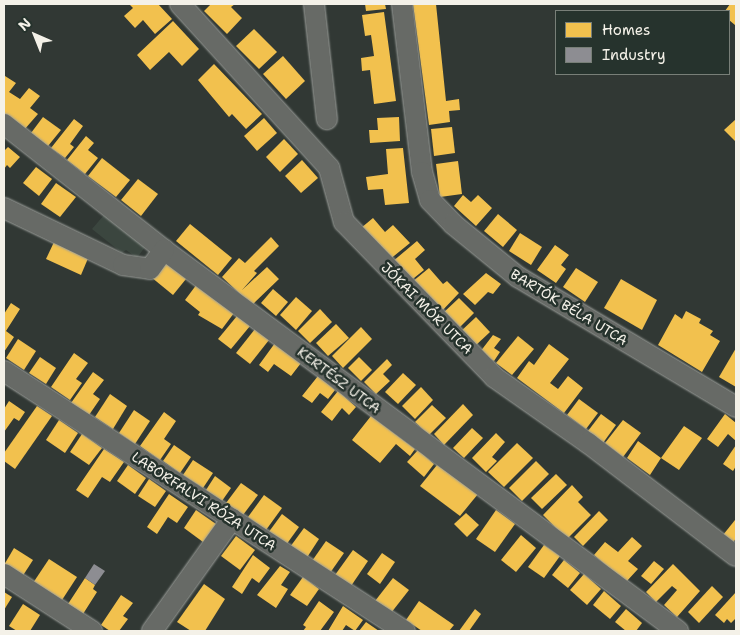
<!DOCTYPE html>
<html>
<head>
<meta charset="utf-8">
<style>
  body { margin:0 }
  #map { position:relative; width:740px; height:635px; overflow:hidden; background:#313834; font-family:"Shantell Sans",sans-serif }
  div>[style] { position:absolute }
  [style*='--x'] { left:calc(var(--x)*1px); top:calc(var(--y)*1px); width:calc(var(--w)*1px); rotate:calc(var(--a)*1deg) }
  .built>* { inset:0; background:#3b463f }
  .homes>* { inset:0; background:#f2c14e }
  .industry>* { inset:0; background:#8d8d92 }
  .roads { filter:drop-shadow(0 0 1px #9a9d99) drop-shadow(0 0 1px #9a9d99) }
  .minor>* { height:20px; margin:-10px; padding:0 10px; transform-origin:10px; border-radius:10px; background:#676a66 }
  span { translate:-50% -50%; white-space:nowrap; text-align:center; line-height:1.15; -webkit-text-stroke:5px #26332d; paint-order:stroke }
  .street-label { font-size:14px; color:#f4f1e8 }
  .frame { position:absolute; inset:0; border:5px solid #f4f1e8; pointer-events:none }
  .legend { position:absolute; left:555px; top:10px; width:175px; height:65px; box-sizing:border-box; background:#26332d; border:1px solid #787f78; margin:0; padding:6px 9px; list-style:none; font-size:15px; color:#f4f1e8 }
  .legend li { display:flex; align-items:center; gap:10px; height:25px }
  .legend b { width:25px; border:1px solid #787f78 }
  .north { position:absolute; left:10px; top:10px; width:50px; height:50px; -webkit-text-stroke:4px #26332d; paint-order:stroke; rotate:316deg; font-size:14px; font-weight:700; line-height:20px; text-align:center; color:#f4f1e8 }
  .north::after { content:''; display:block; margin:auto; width:18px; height:22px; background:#f4f1e8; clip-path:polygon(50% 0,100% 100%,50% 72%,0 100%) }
</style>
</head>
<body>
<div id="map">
  <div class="built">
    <div style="clip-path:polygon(104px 215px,145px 247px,137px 258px,126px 250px,122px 253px,92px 229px)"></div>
  </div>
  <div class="homes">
    <div style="clip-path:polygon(129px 4px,158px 4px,172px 19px,155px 34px,143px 20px,135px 28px,124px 16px,133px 8px)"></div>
    <div style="clip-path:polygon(211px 4px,235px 4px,231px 7px,242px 18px,227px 34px,204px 11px)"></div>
    <div style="clip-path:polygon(365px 4px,385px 4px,386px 9px,366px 11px)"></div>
    <div style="clip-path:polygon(413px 4px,436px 4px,446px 101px,459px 99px,460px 110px,449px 111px,450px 122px,429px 125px)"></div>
    <div style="clip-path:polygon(730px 4px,736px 4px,735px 25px,729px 20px,729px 11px,725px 11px)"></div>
    <div style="clip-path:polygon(384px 12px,396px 101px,374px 104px,370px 70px,362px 71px,361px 58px,374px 56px,371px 35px,365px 36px,362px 15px)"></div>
    <div style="clip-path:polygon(173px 21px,199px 49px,182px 66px,169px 52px,150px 70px,137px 55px)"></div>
    <div style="clip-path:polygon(254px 29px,277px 52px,259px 69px,236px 46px)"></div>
    <div style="clip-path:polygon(283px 56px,305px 81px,286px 99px,263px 74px)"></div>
    <div style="clip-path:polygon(214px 64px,262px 114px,246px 129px,232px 114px,229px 117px,198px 80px)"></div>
    <div style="clip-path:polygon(5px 76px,16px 83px,9px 92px,20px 99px,29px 88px,40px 96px,30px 108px,38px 114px,24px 130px,4px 114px)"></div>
    <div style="clip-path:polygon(43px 117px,61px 130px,48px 146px,31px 133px)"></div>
    <div style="clip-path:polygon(399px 117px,400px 141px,370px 143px,369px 130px,378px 130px,377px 118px)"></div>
    <div style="clip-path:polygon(264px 118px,277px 133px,257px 151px,244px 136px)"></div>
    <div style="clip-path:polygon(74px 119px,83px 126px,70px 144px,74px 147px,65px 158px,51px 148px)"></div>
    <div style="clip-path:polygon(736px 119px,736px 142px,724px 130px)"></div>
    <div style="clip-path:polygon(452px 127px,455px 153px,434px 156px,431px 129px)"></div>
    <div style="clip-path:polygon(86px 136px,94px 143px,88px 150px,98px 158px,85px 174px,67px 160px)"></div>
    <div style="clip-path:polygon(284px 139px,298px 154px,280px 172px,266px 157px)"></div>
    <div style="clip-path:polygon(8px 147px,20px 157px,10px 168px,7px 165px,4px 169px,4px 151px)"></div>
    <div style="clip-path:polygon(403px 148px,409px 203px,385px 205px,383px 189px,368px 190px,366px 177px,388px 174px,386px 149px)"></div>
    <div style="clip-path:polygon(102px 158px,130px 180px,116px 197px,88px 176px)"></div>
    <div style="clip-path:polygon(302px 160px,318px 178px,301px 193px,285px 176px)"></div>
    <div style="clip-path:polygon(458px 161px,462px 194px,440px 197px,436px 164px)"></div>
    <div style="clip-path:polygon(36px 167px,52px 179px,39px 196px,23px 183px)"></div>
    <div style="clip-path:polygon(138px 179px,158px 194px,141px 216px,121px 200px)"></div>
    <div style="clip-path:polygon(56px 183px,76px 197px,60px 217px,41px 204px)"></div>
    <div style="clip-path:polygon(463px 195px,471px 202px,478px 195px,492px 208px,476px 226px,454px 206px)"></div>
    <div style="clip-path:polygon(498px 214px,517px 230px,503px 247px,484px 231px)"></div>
    <div style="clip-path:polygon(373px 218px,385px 232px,393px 225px,410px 243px,389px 260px,361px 228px)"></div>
    <div style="clip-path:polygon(190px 224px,232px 258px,218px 275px,176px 241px)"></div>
    <div style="clip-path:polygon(520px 233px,542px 247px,531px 265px,509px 251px)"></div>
    <div style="clip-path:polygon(271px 237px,279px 246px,254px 271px,257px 273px,242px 290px,267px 267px,279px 279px,252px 305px,222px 277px,239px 258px,245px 263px)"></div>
    <div style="clip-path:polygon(55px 240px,89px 256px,81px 275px,46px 259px)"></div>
    <div style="clip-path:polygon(417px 241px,425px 250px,415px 259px,424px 270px,409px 282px,392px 262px)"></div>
    <div style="clip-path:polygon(555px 245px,569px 255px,561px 265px,566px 269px,556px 283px,537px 270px)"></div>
    <div style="clip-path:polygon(163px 261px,186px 279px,173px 295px,151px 277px)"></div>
    <div style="clip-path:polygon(429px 268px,443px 284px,447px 281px,459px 293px,440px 313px,412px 282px)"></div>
    <div style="clip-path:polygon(576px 268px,598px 282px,585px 302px,563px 287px)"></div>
    <div style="clip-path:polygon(486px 273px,501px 284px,493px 294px,488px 292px,475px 305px,463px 294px)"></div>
    <div style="clip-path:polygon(621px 279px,657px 300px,642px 330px,604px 308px)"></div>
    <div style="clip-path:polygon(197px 284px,234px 313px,222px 329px,198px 315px,200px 312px,185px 300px)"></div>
    <div style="clip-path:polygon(273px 289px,288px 302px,276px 316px,261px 303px)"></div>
    <div style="clip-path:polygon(296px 297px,312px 311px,296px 330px,280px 315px)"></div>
    <div style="clip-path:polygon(459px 298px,474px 313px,457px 330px,442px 314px)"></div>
    <div style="clip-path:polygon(11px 303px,20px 309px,6px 331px,14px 337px,4px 352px,4px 314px)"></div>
    <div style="clip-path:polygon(320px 309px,332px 322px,310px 343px,298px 331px)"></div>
    <div style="clip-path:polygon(686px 311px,701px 319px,699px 323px,713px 331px,710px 335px,720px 341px,702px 372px,658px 345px,675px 314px,682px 319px)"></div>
    <div style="clip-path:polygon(237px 316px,250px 326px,231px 349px,218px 339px)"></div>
    <div style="clip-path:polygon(476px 317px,490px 332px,474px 347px,459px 333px)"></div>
    <div style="clip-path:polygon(336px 324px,349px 338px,328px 356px,316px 343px)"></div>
    <div style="clip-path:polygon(361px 327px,372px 339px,343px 368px,332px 356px)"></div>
    <div style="clip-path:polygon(255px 329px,269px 340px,250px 364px,236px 353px)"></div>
    <div style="clip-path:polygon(493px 335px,501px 339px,494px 348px,500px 352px,494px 361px,480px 352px)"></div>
    <div style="clip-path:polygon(518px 336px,534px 349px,512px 375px,496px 363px)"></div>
    <div style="clip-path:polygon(18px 339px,36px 351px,24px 370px,6px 358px)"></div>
    <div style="clip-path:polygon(275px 343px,301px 363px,291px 376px,274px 364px,268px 372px,259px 365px)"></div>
    <div style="clip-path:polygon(549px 344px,569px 359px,550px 383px,558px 389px,568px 376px,583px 388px,564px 413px,517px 378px,529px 361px,534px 365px)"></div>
    <div style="clip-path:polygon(736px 348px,736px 387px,719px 377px)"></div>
    <div style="clip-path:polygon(74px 353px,88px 363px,76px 379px,82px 383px,70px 400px,51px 387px)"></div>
    <div style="clip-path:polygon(40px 357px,56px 368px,46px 384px,29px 373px)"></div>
    <div style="clip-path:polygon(359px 357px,372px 370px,361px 381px,348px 368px)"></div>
    <div style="clip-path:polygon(387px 359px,392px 365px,383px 374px,390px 381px,376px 394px,364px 382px)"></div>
    <div style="clip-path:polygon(93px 372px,104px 380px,93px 394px,100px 399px,89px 415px,71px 403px)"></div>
    <div style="clip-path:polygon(403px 373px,416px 385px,398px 404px,385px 392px)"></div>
    <div style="clip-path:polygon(318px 376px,335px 390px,328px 399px,320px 393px,312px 403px,302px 396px)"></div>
    <div style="clip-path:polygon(421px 387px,433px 400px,415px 419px,402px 406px)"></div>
    <div style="clip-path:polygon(338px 391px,356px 407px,349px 415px,342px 408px,332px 421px,321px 412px)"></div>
    <div style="clip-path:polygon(110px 394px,127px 406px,113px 429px,95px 417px)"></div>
    <div style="clip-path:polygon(579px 399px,598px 413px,586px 429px,567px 415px)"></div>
    <div style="clip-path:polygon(9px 401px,25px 412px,19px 421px,14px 418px,4px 432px,4px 409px)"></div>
    <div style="clip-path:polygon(463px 404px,473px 415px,444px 445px,434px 434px)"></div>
    <div style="clip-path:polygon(432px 405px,446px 418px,429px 435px,415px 422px)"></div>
    <div style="clip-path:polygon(37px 406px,52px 416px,15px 469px,4px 461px,4px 453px)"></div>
    <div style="clip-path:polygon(134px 410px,150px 421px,135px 444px,119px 433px)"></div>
    <div style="clip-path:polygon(164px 412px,176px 421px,164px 439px,171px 444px,160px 460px,140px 446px)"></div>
    <div style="clip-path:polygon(601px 414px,616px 425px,603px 443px,588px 431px)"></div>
    <div style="clip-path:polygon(725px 414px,736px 423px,736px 441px,728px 434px,718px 447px,707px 439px)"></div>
    <div style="clip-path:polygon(371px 416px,415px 449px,410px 456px,396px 444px,380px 463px,352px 440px)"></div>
    <div style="clip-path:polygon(59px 420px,78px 433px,65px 453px,46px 440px)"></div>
    <div style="clip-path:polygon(623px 420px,641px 433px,623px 457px,605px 443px)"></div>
    <div style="clip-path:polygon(684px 426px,702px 438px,679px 470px,661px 458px,650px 475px,627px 458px,638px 441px,661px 458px)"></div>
    <div style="clip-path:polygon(472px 428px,483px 438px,464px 458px,453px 448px)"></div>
    <div style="clip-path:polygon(496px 433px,505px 442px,492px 457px,497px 461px,486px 472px,472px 458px)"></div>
    <div style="clip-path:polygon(82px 434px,102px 448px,89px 465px,70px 452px)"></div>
    <div style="clip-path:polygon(517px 443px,533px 458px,504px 487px,488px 472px)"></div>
    <div style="clip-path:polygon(174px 445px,191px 457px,180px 473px,163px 461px)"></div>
    <div style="clip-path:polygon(736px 445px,736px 466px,733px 471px,723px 464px)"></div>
    <div style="clip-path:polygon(104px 449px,124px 462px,110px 482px,102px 477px,88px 498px,76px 490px)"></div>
    <div style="clip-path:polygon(418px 450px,434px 464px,424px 477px,407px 462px)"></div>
    <div style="clip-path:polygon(193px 460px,213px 473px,203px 488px,183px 475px)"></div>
    <div style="clip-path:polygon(536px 461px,549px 474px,522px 501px,509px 488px)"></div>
    <div style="clip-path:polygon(128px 465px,146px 478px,135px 494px,117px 481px)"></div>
    <div style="clip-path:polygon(437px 465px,478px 494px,460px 516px,420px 486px)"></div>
    <div style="clip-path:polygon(556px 474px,567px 485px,542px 509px,531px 498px)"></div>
    <div style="clip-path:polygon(215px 476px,231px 488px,222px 501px,206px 490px)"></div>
    <div style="clip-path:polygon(149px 479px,166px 491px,155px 507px,138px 496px)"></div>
    <div style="clip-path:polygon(241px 483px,258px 495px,243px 515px,226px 503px)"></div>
    <div style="clip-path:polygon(572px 485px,583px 497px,578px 502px,591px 515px,567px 539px,543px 515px)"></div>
    <div style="clip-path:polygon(169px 494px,188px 507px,177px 523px,168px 517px,157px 534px,147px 527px)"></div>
    <div style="clip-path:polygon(264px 495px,282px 508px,266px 530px,248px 517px)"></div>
    <div style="clip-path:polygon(196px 510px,216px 524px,203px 542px,184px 528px)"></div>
    <div style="clip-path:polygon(496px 510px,515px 524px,495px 552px,476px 539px)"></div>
    <div style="clip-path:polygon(599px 511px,608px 520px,583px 546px,574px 537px)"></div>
    <div style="clip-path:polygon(466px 513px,479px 525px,467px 537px,454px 524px)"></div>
    <div style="clip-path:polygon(282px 514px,299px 527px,286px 545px,268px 533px)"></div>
    <div style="clip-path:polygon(735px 520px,736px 538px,733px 543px,723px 535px)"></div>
    <div style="clip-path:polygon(304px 528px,319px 539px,306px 559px,290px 547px)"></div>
    <div style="clip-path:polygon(521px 535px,536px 548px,516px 572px,501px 560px)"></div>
    <div style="clip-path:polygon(236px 536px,255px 550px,240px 570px,221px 556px)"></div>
    <div style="clip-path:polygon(632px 537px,642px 546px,628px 561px,638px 569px,626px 582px,594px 555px,605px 542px,618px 552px)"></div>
    <div style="clip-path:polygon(326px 541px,344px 553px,330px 573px,312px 561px)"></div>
    <div style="clip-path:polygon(544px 545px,560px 556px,544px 578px,528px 567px)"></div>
    <div style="clip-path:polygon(14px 548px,33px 560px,22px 577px,4px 565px)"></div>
    <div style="clip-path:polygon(353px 550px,368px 561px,351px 586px,335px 575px)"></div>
    <div style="clip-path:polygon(382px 553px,395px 562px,380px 584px,367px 574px)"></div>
    <div style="clip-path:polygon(253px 555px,270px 568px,259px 583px,252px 578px,242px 594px,232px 587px)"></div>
    <div style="clip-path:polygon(49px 559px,77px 577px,62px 600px,33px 583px)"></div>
    <div style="clip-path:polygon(564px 560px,580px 573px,568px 588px,552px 575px)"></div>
    <div style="clip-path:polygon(654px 561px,664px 569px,651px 584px,641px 576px)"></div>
    <div style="clip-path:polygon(673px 564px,700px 591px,677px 617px,664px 605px,677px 590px,672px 586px,656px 602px,646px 592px)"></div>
    <div style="clip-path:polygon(280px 566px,290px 572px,281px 585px,288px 589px,276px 608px,257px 595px)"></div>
    <div style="clip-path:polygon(584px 574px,601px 589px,587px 605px,570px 590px)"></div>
    <div style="clip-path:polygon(303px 577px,319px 589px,307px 606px,290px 595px)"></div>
    <div style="clip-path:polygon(85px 578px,95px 585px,93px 589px,97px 592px,83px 614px,68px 604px)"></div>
    <div style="clip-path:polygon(393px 578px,409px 590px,391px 613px,375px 601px)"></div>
    <div style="clip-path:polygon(204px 584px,225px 599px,205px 631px,191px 631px,177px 622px)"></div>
    <div style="clip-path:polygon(712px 586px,723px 597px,699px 623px,688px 612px)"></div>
    <div style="clip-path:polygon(604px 591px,621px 606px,610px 619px,593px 605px)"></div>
    <div style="clip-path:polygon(4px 592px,12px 597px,4px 610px)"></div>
    <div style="clip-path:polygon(736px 592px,736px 618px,731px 623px,727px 619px,724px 623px,715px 615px)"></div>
    <div style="clip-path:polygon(121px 595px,133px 603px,123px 616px,128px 619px,119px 631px,110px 631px,101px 625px)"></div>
    <div style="clip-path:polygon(319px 601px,334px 612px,320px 631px,303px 631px,306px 627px,303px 625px)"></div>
    <div style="clip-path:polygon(419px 601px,454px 625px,449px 631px,422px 631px,406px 620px)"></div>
    <div style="clip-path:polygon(23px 604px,40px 615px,30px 631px,17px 631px,9px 626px)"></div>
    <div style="clip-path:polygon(343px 606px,363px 620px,355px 631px,346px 625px,342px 631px,328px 631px)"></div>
    <div style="clip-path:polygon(475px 609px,481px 614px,469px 631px,459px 631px)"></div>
    <div style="clip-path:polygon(626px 609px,642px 623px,636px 631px,626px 631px,615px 622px)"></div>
    <div style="clip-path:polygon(366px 622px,379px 631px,359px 631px)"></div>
  </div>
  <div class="industry">
    <div style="clip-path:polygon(94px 564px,105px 571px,95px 585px,85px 578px)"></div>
  </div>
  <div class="roads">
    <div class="minor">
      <div style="--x:180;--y:4;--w:222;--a:47.7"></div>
      <div style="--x:329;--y:168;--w:56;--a:74.5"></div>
      <div style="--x:344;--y:222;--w:216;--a:45.9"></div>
      <div style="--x:494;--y:377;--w:115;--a:35.1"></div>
      <div style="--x:588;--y:443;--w:186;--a:37.4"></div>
      <div style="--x:314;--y:4;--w:116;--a:83.6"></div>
      <div style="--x:402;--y:4;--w:169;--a:83.2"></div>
      <div style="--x:422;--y:172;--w:29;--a:74"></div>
      <div style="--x:430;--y:200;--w:33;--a:46"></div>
      <div style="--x:453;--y:224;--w:84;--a:39.2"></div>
      <div style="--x:518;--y:277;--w:254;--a:30.8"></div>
      <div style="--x:4;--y:124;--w:204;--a:38.2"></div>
      <div style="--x:164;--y:250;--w:640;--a:36.55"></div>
      <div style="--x:4;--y:208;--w:132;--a:25.6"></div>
      <div style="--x:123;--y:265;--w:27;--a:8"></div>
      <div style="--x:150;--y:269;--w:24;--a:-54"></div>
      <div style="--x:4;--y:371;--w:478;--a:33"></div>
      <div style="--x:4;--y:574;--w:105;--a:32.9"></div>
      <div style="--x:152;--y:631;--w:138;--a:-54.5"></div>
    </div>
  </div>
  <div class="street-label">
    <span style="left:569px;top:307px;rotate:31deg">BARTÓK BÉLA UTCA</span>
    <span style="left:427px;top:308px;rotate:45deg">JÓKAI MÓR UTCA</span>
    <span style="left:339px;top:380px;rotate:37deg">KERTÉSZ UTCA</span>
    <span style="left:204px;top:501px;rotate:33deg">LABORFALVI RÓZA UTCA</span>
  </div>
  <div class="frame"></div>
  <ul class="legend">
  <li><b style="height:14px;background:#f2c14e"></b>Homes</li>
  <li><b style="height:14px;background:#8d8d92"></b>Industry</li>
  </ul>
  <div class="north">N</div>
</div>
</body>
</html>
